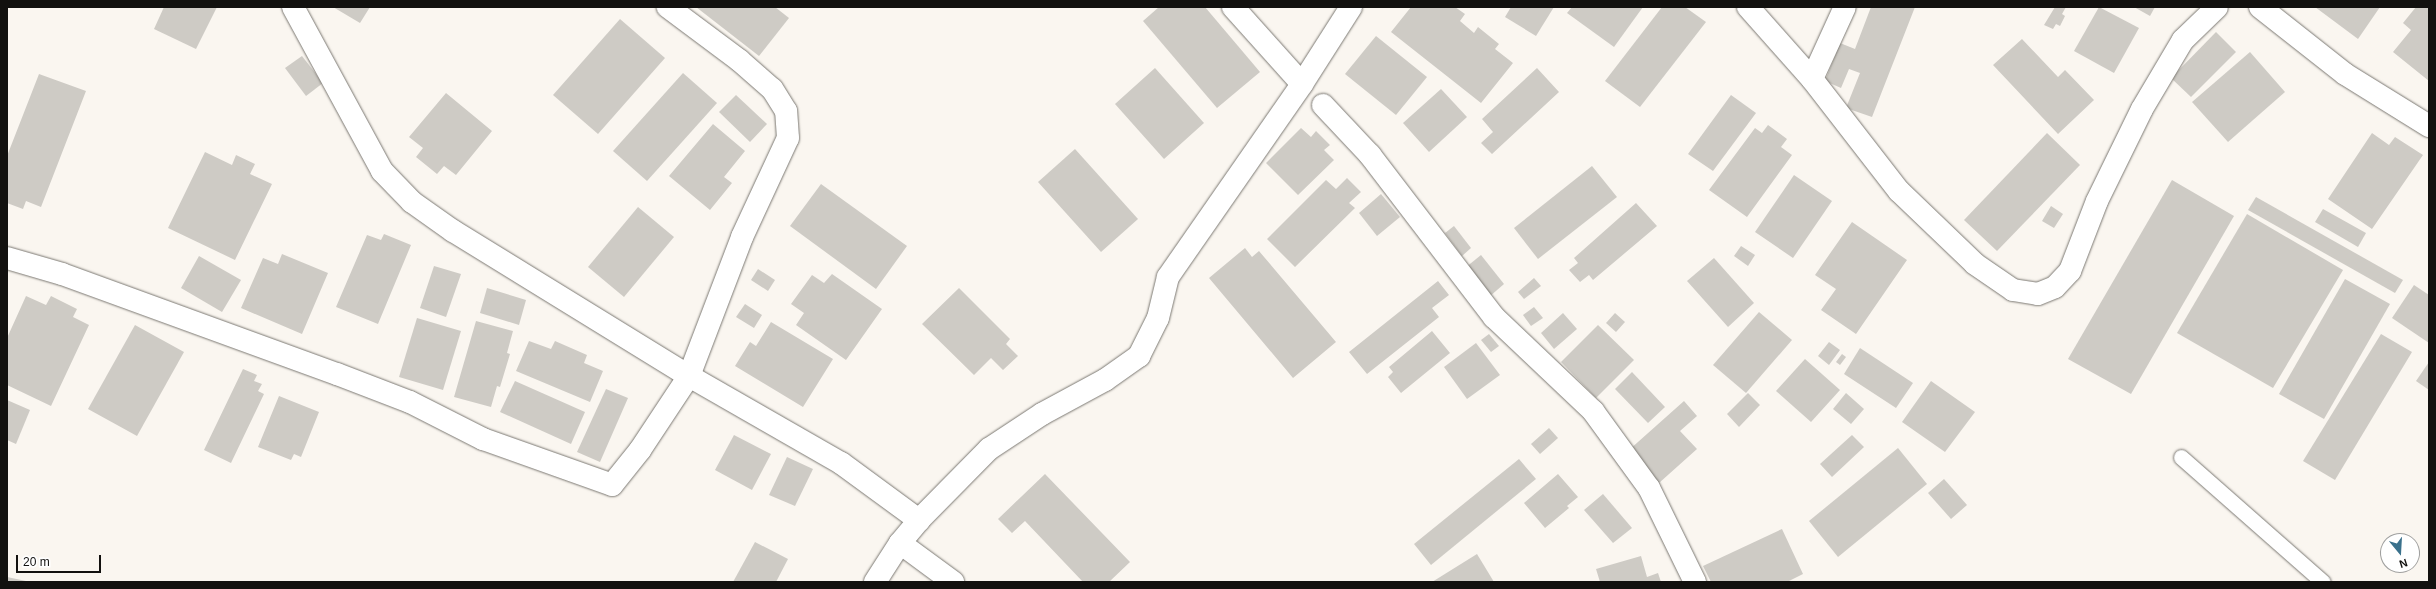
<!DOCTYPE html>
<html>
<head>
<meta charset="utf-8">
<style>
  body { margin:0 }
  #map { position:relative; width:2436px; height:589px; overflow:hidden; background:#faf6f0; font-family:Helvetica,sans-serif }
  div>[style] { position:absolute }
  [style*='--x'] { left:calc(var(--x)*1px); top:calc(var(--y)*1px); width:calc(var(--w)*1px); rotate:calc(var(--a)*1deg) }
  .building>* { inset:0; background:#cecbc5 }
  .roads { filter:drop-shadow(0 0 1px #7b7872) drop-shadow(0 0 1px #7b7872) }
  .service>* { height:15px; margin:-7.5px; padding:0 7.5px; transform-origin:7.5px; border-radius:7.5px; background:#fff }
  .minor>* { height:22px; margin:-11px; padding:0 11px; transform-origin:11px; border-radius:11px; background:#fff }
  span { translate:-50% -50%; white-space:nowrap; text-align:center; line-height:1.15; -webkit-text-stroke:3px #fff; paint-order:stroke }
  .frame { position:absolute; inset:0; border:8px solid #12110f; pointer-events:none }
  .north { position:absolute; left:2380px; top:533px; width:40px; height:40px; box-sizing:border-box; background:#fff; border:1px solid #a0a09f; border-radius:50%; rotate:162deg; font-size:11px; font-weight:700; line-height:16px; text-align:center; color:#12110f }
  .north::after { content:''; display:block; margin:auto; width:14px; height:18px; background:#3a718c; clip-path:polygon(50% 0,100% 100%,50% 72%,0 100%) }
  .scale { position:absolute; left:16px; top:555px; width:85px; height:18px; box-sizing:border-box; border:2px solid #12110f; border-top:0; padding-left:5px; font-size:12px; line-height:14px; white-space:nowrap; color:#12110f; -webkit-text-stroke:3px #fff; paint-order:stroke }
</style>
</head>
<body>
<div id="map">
  <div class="building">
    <div style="clip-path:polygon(164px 7px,217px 7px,196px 49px,154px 29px)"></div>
    <div style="clip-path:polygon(333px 7px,370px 7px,360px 23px)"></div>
    <div style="clip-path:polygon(696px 7px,775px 7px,789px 18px,759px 56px)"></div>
    <div style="clip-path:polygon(1159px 7px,1205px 7px,1260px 72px,1217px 108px,1143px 21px)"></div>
    <div style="clip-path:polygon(1411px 7px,1455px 7px,1465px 14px,1460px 21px,1474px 33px,1478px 27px,1499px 44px,1495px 49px,1513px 63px,1481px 103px,1391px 32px)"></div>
    <div style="clip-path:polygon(1511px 7px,1554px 7px,1536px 36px,1505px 17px)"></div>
    <div style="clip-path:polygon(1572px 7px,1643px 7px,1614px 47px,1567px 13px)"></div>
    <div style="clip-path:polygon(1662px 7px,1685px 7px,1706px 22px,1640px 107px,1605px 81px)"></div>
    <div style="clip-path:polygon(1871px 7px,1915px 7px,1872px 117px,1846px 108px,1860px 73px,1849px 69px,1841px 88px,1825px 81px,1840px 43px,1855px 49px)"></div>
    <div style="clip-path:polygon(2055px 7px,2066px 7px,2062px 14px,2065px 16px,2060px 26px,2056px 24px,2053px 29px,2044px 25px)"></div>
    <div style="clip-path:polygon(2099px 7px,2139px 28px,2114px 73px,2074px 51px)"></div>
    <div style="clip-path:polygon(2134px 7px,2155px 7px,2150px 16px)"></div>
    <div style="clip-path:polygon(2315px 7px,2380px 7px,2358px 39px)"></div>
    <div style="clip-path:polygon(2416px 7px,2429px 7px,2429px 81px,2393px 52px,2411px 30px,2403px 23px)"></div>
    <div style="clip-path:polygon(620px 19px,665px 58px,598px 134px,553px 95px)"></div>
    <div style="clip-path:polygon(2216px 32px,2236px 52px,2191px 97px,2171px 78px)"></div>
    <div style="clip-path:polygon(1376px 36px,1427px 77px,1396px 115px,1345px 74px)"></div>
    <div style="clip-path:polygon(2022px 39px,2058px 77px,2065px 70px,2094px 100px,2058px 134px,1993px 65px)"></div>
    <div style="clip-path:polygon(2250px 52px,2285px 92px,2228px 142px,2192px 102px)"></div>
    <div style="clip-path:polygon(302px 56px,323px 83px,306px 96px,285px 68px)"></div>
    <div style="clip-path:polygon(1155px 68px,1204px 123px,1164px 159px,1115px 104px)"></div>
    <div style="clip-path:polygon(1537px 68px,1559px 92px,1492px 154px,1481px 143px,1493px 132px,1482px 119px)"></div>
    <div style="clip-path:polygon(683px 73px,717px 103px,647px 181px,613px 151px)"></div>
    <div style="clip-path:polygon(39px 74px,86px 91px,41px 207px,26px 201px,23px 209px,7px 203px,7px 156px)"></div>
    <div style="clip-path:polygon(1441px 89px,1467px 117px,1429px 152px,1403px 123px)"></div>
    <div style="clip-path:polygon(446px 93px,492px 131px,456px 175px,444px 166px,437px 174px,416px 157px,423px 148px,409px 137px)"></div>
    <div style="clip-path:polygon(736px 95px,767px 124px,750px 142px,719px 112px)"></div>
    <div style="clip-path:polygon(1731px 95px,1756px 113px,1713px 171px,1688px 154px)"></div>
    <div style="clip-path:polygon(713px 124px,745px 151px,724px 177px,732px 183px,710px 210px,669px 176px)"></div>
    <div style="clip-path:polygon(1768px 125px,1787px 139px,1781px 147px,1792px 155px,1747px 217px,1709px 190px,1755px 128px,1762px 133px)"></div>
    <div style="clip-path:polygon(1301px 128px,1311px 137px,1316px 131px,1330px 145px,1324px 150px,1334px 160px,1298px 195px,1266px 163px)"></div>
    <div style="clip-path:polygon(2047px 133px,2080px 165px,1997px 251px,1964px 220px)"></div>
    <div style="clip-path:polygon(2372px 133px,2389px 145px,2395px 137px,2423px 155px,2372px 229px,2328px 199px)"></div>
    <div style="clip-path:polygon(1075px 149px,1138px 219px,1101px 252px,1038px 182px)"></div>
    <div style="clip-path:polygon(205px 152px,232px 165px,236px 155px,255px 164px,250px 174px,272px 184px,235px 260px,168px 228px)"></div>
    <div style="clip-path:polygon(1592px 166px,1617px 197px,1538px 259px,1514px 228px)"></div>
    <div style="clip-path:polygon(1794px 175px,1832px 201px,1793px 258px,1755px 232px)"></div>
    <div style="clip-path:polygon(1347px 178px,1361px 192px,1349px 203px,1355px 208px,1295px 267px,1267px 239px,1326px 180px,1336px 189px)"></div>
    <div style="clip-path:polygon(2172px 180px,2234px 216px,2131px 394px,2068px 359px)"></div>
    <div style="clip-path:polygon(821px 184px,907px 246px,876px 289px,790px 226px)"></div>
    <div style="clip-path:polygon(1381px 194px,1400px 217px,1377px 236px,1359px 213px)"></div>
    <div style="clip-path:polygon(2256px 197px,2403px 280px,2395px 293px,2248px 210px)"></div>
    <div style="clip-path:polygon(1636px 203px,1657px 226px,1593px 280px,1589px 275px,1580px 282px,1569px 270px,1578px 263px,1574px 258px)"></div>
    <div style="clip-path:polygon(2051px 206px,2063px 214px,2054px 228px,2042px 221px)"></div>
    <div style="clip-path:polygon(638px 207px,674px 237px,624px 297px,588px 267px)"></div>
    <div style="clip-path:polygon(2323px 209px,2366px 233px,2358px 247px,2315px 222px)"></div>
    <div style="clip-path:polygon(2247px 214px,2343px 270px,2273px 388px,2177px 333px)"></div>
    <div style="clip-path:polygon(1852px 222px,1907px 260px,1856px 334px,1821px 310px,1836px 289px,1815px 275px)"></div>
    <div style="clip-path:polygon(1454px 226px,1471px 248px,1462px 256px,1445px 233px)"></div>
    <div style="clip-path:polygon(384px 234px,411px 245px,378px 324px,336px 307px,367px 235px,381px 240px)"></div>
    <div style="clip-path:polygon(1741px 246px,1755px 255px,1748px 266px,1734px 256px)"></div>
    <div style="clip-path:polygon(1245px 248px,1252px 257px,1259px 251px,1336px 342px,1293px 378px,1209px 278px)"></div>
    <div style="clip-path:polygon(282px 254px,328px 273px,302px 334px,241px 308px,263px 258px,278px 264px)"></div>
    <div style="clip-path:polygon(1481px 255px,1504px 284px,1489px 297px,1465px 268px)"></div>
    <div style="clip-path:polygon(199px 256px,241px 280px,222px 312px,181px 288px)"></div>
    <div style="clip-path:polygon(1714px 258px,1754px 303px,1728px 327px,1687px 281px)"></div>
    <div style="clip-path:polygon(434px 266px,461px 274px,446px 317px,420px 308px)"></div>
    <div style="clip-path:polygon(758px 269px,775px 280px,768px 291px,751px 280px)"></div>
    <div style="clip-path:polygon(832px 274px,882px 309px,846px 360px,796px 325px,804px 313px,791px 304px,812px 275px,824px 283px)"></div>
    <div style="clip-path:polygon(1534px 278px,1541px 286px,1524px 299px,1518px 292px)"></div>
    <div style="clip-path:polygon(2345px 279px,2390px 304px,2324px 419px,2279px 394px)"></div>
    <div style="clip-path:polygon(1438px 281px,1449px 295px,1432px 308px,1439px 317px,1367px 374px,1349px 352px)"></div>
    <div style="clip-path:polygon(2414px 285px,2429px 295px,2429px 343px,2392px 318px)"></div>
    <div style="clip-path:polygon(487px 288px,526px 300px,519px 325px,480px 313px)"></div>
    <div style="clip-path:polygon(959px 288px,1010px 339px,1006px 344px,1018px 356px,1003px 370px,991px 358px,974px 375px,922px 324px)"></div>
    <div style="clip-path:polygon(26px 296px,46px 305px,51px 296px,77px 309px,73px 317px,89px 325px,51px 406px,7px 385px,7px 338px)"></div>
    <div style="clip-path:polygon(745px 304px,762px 315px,754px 328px,736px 317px)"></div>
    <div style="clip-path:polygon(1534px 307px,1543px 318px,1531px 326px,1523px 315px)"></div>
    <div style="clip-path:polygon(1759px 312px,1792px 340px,1746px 393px,1713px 365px)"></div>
    <div style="clip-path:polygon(1563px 313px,1577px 329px,1554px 349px,1541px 333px)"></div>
    <div style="clip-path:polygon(1615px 313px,1625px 322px,1616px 332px,1606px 323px)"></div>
    <div style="clip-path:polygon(417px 318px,461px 331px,443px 390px,399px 377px)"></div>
    <div style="clip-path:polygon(476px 321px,513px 331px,507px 353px,510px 354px,500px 387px,497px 386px,491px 407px,454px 397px)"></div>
    <div style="clip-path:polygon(771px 322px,833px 359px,803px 407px,735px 366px,750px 342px,756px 346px)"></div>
    <div style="clip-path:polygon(135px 325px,184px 352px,137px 436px,88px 409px)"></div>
    <div style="clip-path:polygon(1598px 325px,1634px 360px,1596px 398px,1561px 362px)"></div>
    <div style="clip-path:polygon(1432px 331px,1450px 353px,1401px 393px,1388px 377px,1393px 372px,1389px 367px)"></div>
    <div style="clip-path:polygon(1489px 334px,1499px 346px,1491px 352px,1481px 340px)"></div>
    <div style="clip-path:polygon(2381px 334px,2412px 352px,2335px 480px,2303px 461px)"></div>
    <div style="clip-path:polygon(529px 341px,551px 349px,555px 341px,587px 355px,584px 363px,603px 371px,590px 402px,516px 371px)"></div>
    <div style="clip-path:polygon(1829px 342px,1840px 350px,1829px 365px,1818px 356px)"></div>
    <div style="clip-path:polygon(1476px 343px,1500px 375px,1467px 399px,1444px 367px)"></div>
    <div style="clip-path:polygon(1860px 348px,1913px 383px,1896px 408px,1844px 374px)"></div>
    <div style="clip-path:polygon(1842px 354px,1846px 357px,1840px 365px,1836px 362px)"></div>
    <div style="clip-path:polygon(1805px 359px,1840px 390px,1811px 422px,1776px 391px)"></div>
    <div style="clip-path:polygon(2429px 362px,2429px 390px,2416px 381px)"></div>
    <div style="clip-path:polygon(243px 369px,257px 375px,254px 381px,262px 384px,258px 391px,264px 394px,231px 463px,204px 450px)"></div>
    <div style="clip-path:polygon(1632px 372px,1665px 407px,1648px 423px,1615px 389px)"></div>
    <div style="clip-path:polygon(515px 381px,585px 412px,571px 444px,500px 412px)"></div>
    <div style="clip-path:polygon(1931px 381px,1975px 412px,1945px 452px,1902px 422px)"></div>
    <div style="clip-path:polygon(606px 389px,628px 398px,600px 462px,577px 452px)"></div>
    <div style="clip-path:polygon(1748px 393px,1760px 405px,1739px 427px,1727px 414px)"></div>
    <div style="clip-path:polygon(1846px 393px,1864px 409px,1851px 424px,1833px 409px)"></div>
    <div style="clip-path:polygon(279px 396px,319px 412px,301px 457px,294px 454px,291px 460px,258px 447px)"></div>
    <div style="clip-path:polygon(7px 400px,30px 410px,16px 444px,7px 440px)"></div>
    <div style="clip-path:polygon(1684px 401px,1697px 416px,1680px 431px,1697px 449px,1659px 483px,1629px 450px)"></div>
    <div style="clip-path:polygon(1549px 428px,1558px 438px,1540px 454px,1531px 444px)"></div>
    <div style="clip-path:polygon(734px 435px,771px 454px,752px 490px,715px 470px)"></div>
    <div style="clip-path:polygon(1852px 435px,1864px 447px,1832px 477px,1820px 464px)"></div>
    <div style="clip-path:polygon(1898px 448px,1927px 484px,1838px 557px,1809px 521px)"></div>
    <div style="clip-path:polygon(787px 457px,813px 469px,795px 506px,769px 495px)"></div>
    <div style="clip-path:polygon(1519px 459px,1536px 479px,1431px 565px,1414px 544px)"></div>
    <div style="clip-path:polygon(1045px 474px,1130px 562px,1109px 582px,1083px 582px,1025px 521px,1012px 533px,998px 519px)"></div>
    <div style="clip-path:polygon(1558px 474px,1578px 497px,1567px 506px,1569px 508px,1545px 528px,1524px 503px)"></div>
    <div style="clip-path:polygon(1944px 479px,1967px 505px,1951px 519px,1928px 493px)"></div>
    <div style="clip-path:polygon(1603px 494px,1632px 528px,1613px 543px,1584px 510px)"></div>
    <div style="clip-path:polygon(1782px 529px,1803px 574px,1787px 582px,1711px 582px,1703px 566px)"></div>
    <div style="clip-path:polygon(755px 542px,788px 559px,776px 582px,733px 582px)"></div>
    <div style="clip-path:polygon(1477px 554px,1494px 582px,1432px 582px)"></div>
    <div style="clip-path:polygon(1641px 556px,1647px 577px,1658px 573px,1661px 582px,1600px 582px,1596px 569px)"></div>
    <div style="clip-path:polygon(7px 577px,26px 581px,26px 582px,7px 582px)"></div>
  </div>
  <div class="roads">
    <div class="service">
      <div style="--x:2181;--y:457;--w:189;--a:41.4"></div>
    </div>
    <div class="minor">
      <div style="--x:293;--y:7;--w:187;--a:61.5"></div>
      <div style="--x:382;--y:171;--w:43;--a:45.9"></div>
      <div style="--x:412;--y:202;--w:50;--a:35.3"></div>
      <div style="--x:453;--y:231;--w:277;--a:31.6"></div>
      <div style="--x:689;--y:376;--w:175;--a:29.8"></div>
      <div style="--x:841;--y:463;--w:97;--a:36.2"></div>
      <div style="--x:1233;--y:7;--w:103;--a:48.1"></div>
      <div style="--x:1748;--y:7;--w:96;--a:48.4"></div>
      <div style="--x:1812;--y:79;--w:142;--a:52.2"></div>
      <div style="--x:1899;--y:191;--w:105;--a:43.8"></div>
      <div style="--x:1975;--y:264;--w:46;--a:34.4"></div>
      <div style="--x:2013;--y:290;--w:25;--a:9"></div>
      <div style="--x:2038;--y:294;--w:18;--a:-22"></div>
      <div style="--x:2055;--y:287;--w:22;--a:-47"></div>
      <div style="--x:2070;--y:271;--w:75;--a:-68.9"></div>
      <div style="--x:2097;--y:201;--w:102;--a:-63.9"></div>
      <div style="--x:2142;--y:109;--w:80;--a:-59.3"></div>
      <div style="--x:2183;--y:40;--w:47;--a:-44.1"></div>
      <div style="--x:2260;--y:7;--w:108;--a:38.2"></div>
      <div style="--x:2345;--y:74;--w:99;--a:31.8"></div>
      <div style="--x:1812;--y:79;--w:79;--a:-65.4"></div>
      <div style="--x:1323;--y:105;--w:69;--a:46.8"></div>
      <div style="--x:1370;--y:155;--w:204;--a:52.6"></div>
      <div style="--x:1494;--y:317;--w:137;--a:43.5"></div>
      <div style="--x:1593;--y:411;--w:95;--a:54"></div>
      <div style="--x:1649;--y:488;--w:105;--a:63.9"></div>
      <div style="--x:7;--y:258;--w:57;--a:16.2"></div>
      <div style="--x:62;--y:274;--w:293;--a:20"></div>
      <div style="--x:337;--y:374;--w:78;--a:21"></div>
      <div style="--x:410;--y:402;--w:82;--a:26.9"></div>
      <div style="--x:483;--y:439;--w:137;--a:19.6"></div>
      <div style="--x:612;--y:485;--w:45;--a:-51.3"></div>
      <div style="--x:640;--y:450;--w:89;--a:-56.5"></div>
      <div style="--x:689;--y:376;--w:149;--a:-69.1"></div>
      <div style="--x:742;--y:237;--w:109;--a:-65.1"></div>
      <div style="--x:788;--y:138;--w:27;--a:-94"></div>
      <div style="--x:786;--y:111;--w:26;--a:-122"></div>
      <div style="--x:772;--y:89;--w:44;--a:-138.7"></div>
      <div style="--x:739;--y:60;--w:89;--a:-143.3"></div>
      <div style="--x:900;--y:543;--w:66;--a:36.3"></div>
      <div style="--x:875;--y:582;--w:46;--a:-57.3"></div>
      <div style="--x:900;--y:543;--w:30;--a:-50"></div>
      <div style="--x:919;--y:520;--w:100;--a:-45.4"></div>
      <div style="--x:989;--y:449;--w:64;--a:-33.4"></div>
      <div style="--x:1042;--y:414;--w:72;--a:-28.4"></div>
      <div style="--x:1105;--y:380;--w:42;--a:-35.2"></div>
      <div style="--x:1139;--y:356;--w:42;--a:-63.4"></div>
      <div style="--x:1158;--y:318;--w:42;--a:-76.3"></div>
      <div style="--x:1168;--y:277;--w:235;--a:-55.2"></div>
      <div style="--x:1302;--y:84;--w:91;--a:-57.5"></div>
    </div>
  </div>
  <div class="frame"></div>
  <div class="north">N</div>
  <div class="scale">20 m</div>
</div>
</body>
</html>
